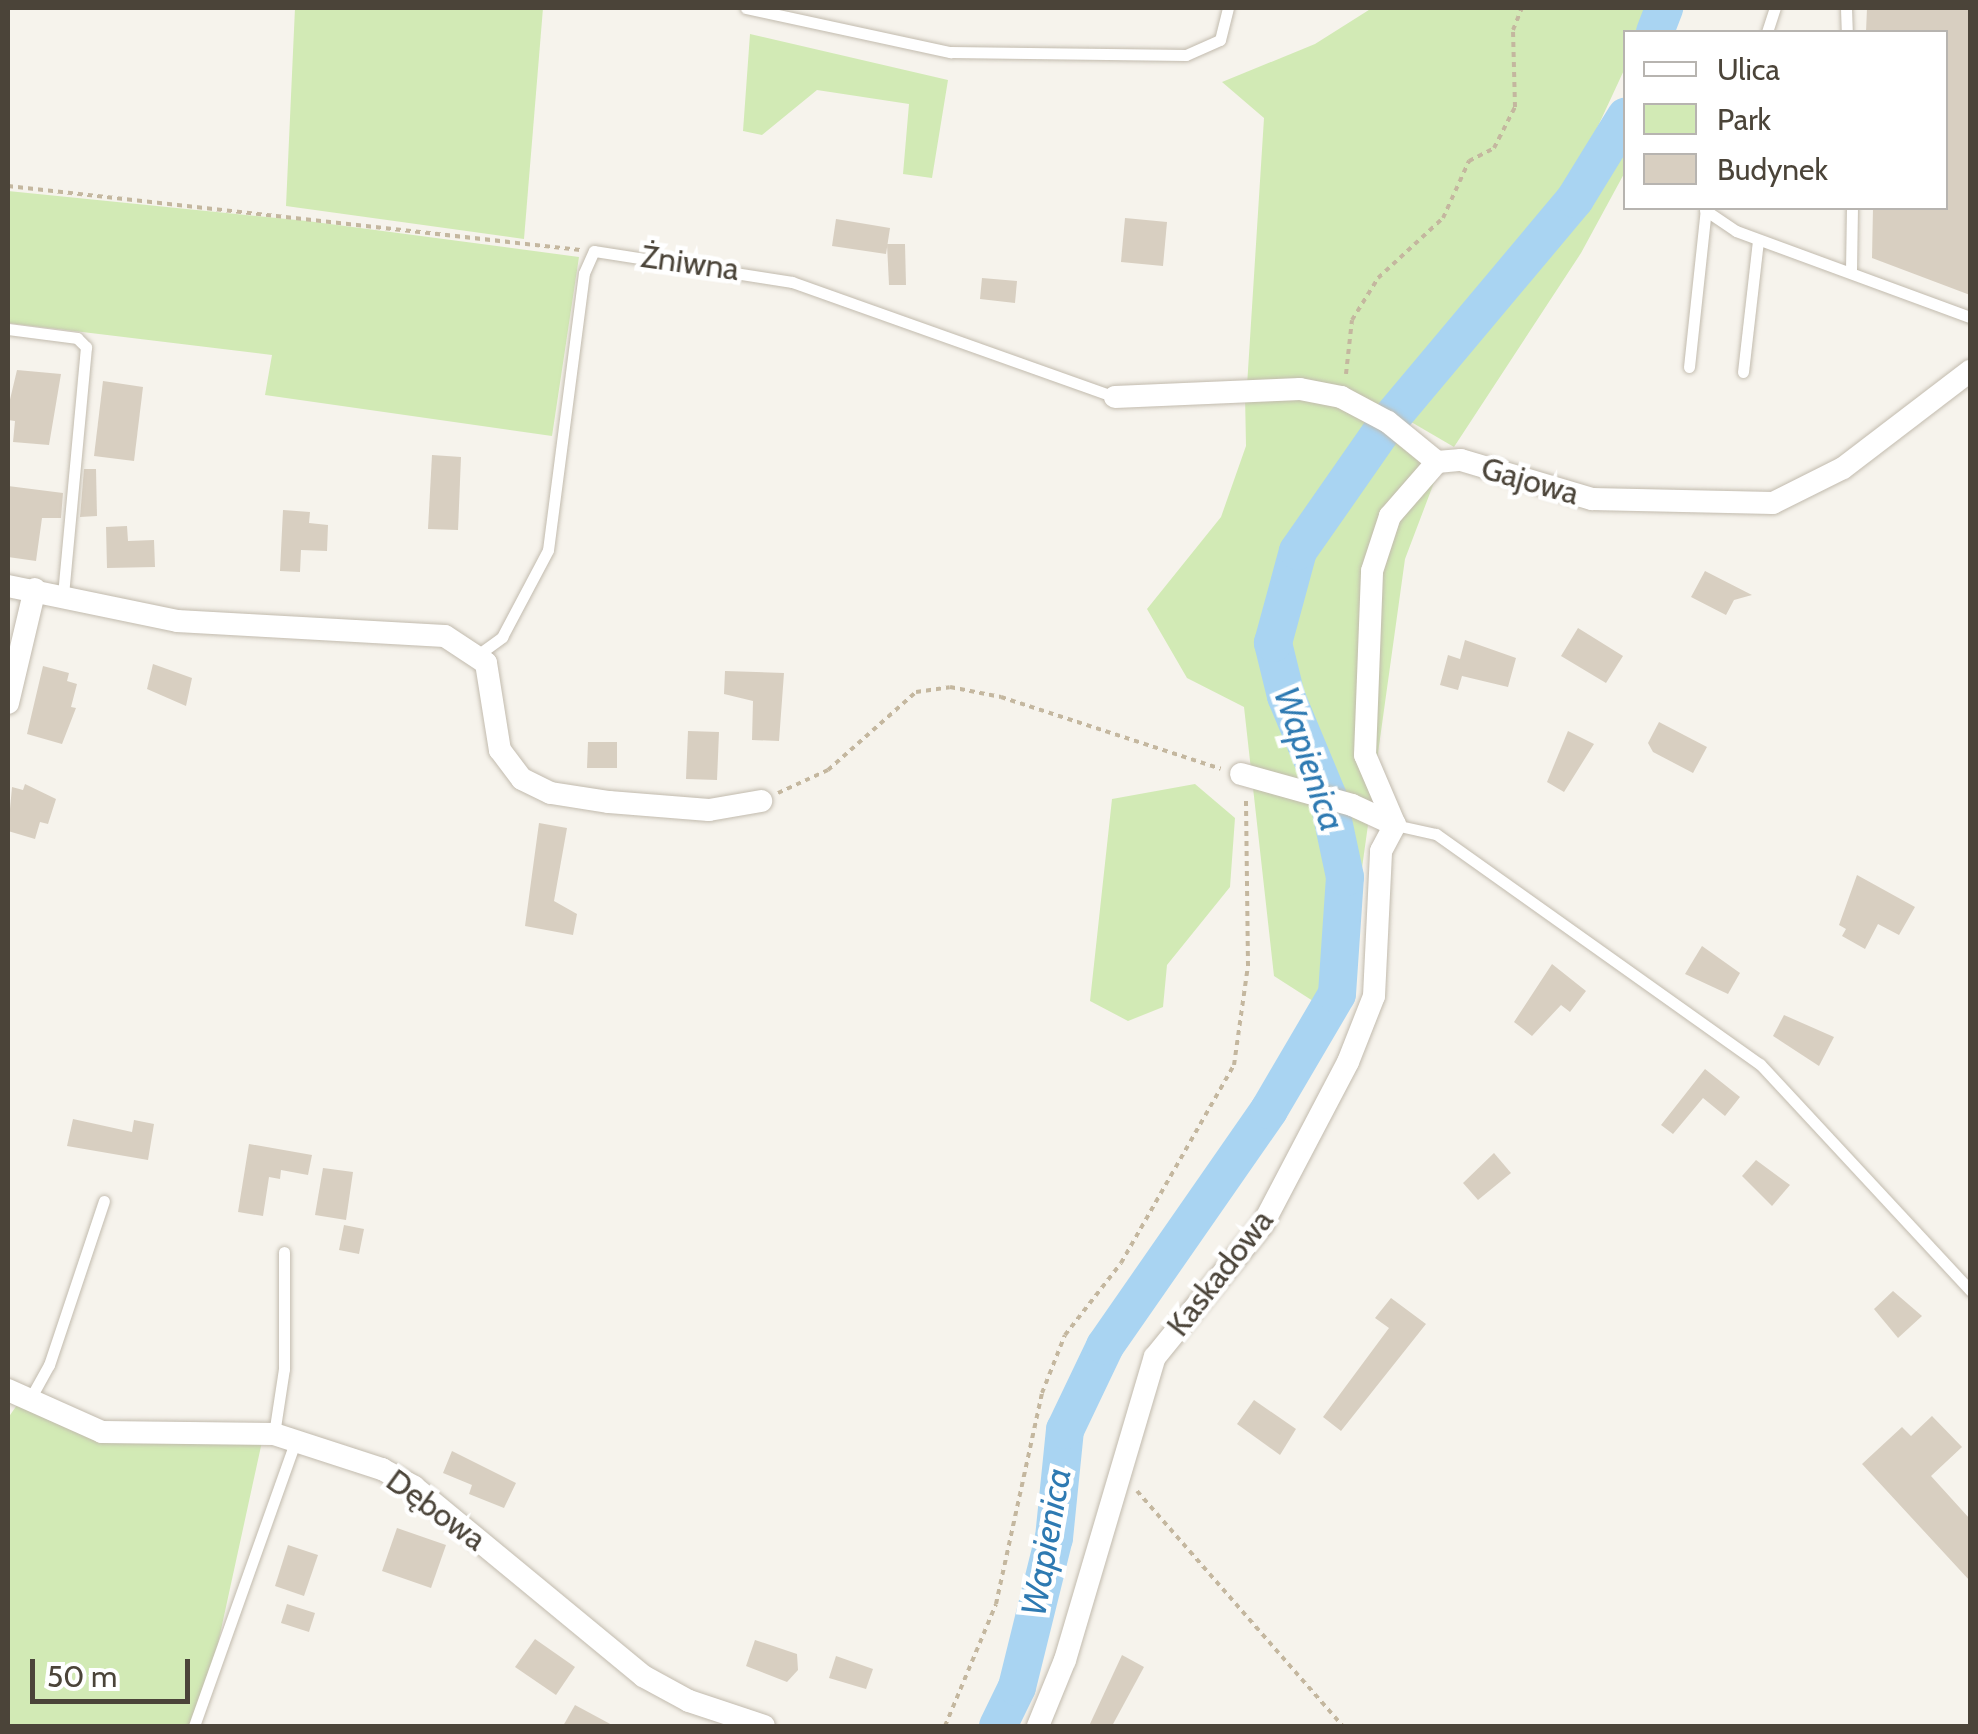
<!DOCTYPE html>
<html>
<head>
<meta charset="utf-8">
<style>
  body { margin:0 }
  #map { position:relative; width:1978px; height:1734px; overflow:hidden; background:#f6f3ec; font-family:Cabin,sans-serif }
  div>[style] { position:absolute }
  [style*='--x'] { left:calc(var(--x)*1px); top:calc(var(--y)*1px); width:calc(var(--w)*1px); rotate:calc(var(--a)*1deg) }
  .green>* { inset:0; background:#d2eab5 }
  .river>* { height:38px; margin:-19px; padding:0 19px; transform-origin:19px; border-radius:19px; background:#a9d4f2 }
  .building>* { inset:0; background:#d8cfc1 }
  .path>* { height:4px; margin-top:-2px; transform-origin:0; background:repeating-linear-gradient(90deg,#c4b79f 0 5px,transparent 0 10px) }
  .roads { filter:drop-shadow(0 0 2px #c2bbae) drop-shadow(0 0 2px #c2bbae) }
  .service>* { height:11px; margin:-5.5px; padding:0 5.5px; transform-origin:5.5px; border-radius:5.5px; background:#fff }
  .minor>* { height:22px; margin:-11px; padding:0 11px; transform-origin:11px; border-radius:11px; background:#fff }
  span { translate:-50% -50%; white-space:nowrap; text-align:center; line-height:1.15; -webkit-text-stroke:9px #fff; paint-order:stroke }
  .street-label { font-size:32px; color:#4b4439 }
  .water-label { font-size:35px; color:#2e7ab2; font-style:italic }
  .frame { position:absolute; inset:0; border:10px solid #4b4439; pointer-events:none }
  .legend { position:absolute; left:1623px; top:30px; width:325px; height:180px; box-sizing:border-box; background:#fff; border:2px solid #b7b4b0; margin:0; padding:12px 18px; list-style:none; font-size:30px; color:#4b4439 }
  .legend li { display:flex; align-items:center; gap:20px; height:50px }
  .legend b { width:50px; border:2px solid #b7b4b0 }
  .scale { position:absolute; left:30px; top:1659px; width:160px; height:45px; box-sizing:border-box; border:5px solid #4b4439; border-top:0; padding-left:12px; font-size:30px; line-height:35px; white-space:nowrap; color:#4b4439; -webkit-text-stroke:8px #fff; paint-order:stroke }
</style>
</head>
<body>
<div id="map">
  <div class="green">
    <div style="clip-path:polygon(295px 8px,543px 8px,524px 239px,286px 206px)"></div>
    <div style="clip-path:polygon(1372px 8px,1647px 8px,1639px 32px,1626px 32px,1625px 68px,1573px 180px,1376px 410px,1247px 386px,1264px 118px,1222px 82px,1315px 44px)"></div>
    <div style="clip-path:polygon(750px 34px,948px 80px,932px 178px,903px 174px,909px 104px,817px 90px,762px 135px,743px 131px)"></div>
    <div style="clip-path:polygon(1625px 146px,1625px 172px,1581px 253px,1454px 447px,1406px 419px,1582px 214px)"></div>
    <div style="clip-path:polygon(8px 191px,307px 221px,579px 257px,552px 436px,265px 395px,272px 355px,8px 323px)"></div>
    <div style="clip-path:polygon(1245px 395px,1299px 395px,1372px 416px,1438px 472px,1405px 559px,1341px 1019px,1274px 976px,1244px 707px,1187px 678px,1147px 609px,1221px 517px,1246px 446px)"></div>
    <div style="clip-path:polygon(1195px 784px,1235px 818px,1230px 887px,1167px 965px,1163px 1007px,1128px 1021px,1090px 1001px,1112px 799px)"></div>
    <div style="clip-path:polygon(17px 1405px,101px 1440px,263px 1437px,200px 1726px,8px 1726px,8px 1418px)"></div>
  </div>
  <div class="river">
    <div style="--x:1655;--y:32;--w:26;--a:-69"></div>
    <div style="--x:998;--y:1726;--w:43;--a:-64"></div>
    <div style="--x:1017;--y:1687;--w:154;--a:-76.1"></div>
    <div style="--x:1054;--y:1538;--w:109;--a:-84.2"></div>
    <div style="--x:1065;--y:1430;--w:93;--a:-64.5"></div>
    <div style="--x:1105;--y:1346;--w:287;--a:-55.2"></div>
    <div style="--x:1269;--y:1110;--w:134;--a:-59.6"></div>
    <div style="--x:1337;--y:994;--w:117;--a:-86.1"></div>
    <div style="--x:1345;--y:877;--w:82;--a:-102"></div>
    <div style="--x:1328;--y:797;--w:109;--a:-112.6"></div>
    <div style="--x:1286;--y:696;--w:55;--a:-103.8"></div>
    <div style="--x:1273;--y:643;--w:95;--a:-74.8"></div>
    <div style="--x:1298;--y:551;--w:157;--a:-55.1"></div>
    <div style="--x:1388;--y:422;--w:291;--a:-50"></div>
    <div style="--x:1575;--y:199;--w:97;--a:-58.4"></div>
  </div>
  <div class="building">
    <div style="clip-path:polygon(1867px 8px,1970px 8px,1970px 295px,1872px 258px,1873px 208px,1946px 208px,1946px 32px,1866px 32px)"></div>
    <div style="clip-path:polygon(1125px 218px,1167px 222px,1163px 266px,1121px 262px)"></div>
    <div style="clip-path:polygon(836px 219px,890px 228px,886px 254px,832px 246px)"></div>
    <div style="clip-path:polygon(887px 244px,905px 244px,906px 285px,889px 285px)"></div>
    <div style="clip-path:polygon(982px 278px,1017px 281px,1015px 303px,980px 299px)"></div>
    <div style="clip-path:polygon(17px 370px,61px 374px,49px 445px,13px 442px,15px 421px,8px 420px,8px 408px)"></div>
    <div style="clip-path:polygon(103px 381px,143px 387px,134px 461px,94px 456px)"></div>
    <div style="clip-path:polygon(432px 455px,461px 457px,458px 530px,428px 529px)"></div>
    <div style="clip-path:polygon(84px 469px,96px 469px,97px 516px,80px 517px)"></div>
    <div style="clip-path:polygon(8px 486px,63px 493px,61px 518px,42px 518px,36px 561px,8px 557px)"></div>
    <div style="clip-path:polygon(283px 510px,310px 512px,309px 523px,328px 525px,327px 551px,301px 550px,300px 572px,280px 571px)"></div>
    <div style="clip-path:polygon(127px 526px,128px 541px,154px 540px,155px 567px,107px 568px,106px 527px)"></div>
    <div style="clip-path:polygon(1705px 571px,1752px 595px,1734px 600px,1726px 615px,1691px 597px)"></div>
    <div style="clip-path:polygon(1578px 628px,1623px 656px,1606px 683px,1561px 656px)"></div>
    <div style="clip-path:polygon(1465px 640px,1516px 658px,1508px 687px,1462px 676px,1458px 690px,1440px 685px,1448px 655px,1460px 659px)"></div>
    <div style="clip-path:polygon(153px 664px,192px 678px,186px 706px,147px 689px)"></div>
    <div style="clip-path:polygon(43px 666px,69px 673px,67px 681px,77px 684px,71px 707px,76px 708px,62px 744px,27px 734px)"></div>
    <div style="clip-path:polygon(725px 671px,784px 673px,779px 741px,752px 740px,753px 701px,724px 694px)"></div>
    <div style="clip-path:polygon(1659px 722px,1707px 747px,1693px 773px,1653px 752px,1648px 743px)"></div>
    <div style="clip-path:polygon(688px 731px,719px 732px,717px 780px,686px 779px)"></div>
    <div style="clip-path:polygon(1568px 731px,1594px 744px,1564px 792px,1547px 782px)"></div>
    <div style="clip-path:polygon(588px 742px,617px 742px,617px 768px,587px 768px)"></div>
    <div style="clip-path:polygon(25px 784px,56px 799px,48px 824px,40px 822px,35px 839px,8px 831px,12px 787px,23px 790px)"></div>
    <div style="clip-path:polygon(539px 823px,567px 828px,554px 901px,577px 914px,573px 935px,525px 926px)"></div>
    <div style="clip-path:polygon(1857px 875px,1915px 907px,1899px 935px,1878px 924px,1865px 949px,1842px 936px,1846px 929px,1839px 925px)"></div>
    <div style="clip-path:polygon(1702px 946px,1740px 973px,1728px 994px,1685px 974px)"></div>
    <div style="clip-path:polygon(1552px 964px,1586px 991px,1570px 1012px,1561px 1005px,1532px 1036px,1514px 1022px)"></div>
    <div style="clip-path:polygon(1784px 1015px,1834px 1037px,1819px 1066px,1773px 1036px)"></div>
    <div style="clip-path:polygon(1705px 1069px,1740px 1097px,1725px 1116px,1703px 1098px,1673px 1134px,1661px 1125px)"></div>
    <div style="clip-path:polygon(73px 1119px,132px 1132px,134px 1120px,154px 1124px,148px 1160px,67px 1146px)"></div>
    <div style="clip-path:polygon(249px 1144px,312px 1155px,308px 1175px,281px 1170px,280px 1179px,269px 1177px,263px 1216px,238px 1212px)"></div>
    <div style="clip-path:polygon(1494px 1153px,1511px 1173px,1478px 1200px,1463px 1183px)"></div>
    <div style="clip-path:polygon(1756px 1160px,1790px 1185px,1772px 1206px,1742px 1176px)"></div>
    <div style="clip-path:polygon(323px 1168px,353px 1172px,346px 1220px,315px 1215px)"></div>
    <div style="clip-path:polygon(344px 1225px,364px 1229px,359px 1254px,339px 1250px)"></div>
    <div style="clip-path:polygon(1893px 1291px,1922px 1316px,1898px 1338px,1874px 1309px)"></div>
    <div style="clip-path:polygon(1391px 1298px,1426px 1324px,1341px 1431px,1323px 1417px,1389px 1328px,1375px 1318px)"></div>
    <div style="clip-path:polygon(1254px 1400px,1296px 1429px,1280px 1455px,1237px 1424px)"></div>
    <div style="clip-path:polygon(1932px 1416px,1962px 1447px,1931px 1476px,1970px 1519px,1970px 1581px,1862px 1464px,1902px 1427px,1911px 1436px)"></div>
    <div style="clip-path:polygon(452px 1451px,516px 1483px,504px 1508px,469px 1494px,472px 1485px,443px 1473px)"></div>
    <div style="clip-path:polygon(397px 1528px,446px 1545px,431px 1588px,382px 1571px)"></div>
    <div style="clip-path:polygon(288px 1545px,318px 1555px,304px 1596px,275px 1586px)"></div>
    <div style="clip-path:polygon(287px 1604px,315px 1613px,309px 1632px,281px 1623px)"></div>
    <div style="clip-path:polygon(535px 1639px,575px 1667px,556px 1695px,515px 1667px)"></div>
    <div style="clip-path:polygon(755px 1640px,797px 1654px,798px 1670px,787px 1682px,746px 1666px)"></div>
    <div style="clip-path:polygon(1122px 1655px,1144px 1667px,1112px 1726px,1089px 1726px)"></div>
    <div style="clip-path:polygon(836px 1656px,873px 1669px,866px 1689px,829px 1678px)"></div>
    <div style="clip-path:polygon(575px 1705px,614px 1726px,563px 1726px)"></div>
  </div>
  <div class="path">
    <div style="--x:8;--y:186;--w:576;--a:6.38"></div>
    <div style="--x:1346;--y:374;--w:54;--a:-83.7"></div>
    <div style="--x:1352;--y:320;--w:49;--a:-58.2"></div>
    <div style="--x:1378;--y:278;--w:88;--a:-42.7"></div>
    <div style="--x:1443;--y:218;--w:63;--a:-65.5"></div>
    <div style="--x:1469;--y:161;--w:28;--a:-27"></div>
    <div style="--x:1494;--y:148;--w:46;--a:-62.9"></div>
    <div style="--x:1515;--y:107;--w:77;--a:-91.5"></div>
    <div style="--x:1513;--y:30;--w:24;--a:-68"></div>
    <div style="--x:778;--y:793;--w:55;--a:-24.7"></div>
    <div style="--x:828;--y:770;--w:118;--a:-41.6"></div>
    <div style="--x:916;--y:692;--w:34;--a:-8"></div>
    <div style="--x:950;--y:687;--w:52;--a:11.1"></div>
    <div style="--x:1001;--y:697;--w:231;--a:18.1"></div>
    <div style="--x:1137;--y:1491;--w:313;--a:48.8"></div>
    <div style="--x:945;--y:1726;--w:132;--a:-67.3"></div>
    <div style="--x:996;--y:1604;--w:216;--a:-77.7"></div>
    <div style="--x:1042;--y:1393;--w:62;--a:-68.4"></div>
    <div style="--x:1065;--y:1335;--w:91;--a:-52.1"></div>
    <div style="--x:1121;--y:1263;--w:228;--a:-60.3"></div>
    <div style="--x:1234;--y:1065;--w:100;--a:-82"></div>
    <div style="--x:1248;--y:966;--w:169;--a:-90.7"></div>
  </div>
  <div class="roads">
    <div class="service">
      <div style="--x:746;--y:8;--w:209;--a:12.2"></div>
      <div style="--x:950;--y:52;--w:236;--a:0.7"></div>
      <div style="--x:1186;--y:55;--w:37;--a:-24"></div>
      <div style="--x:1220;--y:40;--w:33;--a:-76"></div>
      <div style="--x:1846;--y:8;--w:24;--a:88"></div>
      <div style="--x:1767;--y:32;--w:25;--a:-72"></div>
      <div style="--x:1705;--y:210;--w:37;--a:34"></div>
      <div style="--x:1736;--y:231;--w:249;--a:20.2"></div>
      <div style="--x:1851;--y:271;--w:63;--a:-89.1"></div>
      <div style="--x:8;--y:329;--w:70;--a:7.4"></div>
      <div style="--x:77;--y:338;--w:13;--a:45"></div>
      <div style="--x:86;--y:347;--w:249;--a:95.3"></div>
      <div style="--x:1689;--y:367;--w:160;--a:-83.9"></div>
      <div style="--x:1743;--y:372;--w:133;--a:-83.5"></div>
      <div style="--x:479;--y:654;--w:29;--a:-36"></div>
      <div style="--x:502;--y:637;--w:98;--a:-62.1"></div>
      <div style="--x:548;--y:550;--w:279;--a:-82.6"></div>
      <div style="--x:584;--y:273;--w:24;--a:-66"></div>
      <div style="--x:594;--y:251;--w:200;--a:8.9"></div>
      <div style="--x:792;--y:282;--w:343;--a:19.6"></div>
      <div style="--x:1395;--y:825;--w:42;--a:12.4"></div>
      <div style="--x:1436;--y:834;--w:397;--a:35.4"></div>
      <div style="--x:1760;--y:1064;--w:309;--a:47.1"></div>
      <div style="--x:30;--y:1399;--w:39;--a:-61"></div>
      <div style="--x:49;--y:1365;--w:173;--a:-71.5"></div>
      <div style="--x:274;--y:1434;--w:66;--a:-81.3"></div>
      <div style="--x:284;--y:1369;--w:117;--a:-90"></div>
      <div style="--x:194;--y:1726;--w:301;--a:-70.4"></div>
    </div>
    <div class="minor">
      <div style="--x:1115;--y:397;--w:185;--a:-2.5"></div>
      <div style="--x:1300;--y:389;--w:42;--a:11"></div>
      <div style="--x:1341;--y:397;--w:53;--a:28"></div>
      <div style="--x:1388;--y:422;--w:63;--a:39.2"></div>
      <div style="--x:8;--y:586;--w:173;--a:11.7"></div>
      <div style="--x:177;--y:621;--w:268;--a:3.2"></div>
      <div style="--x:445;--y:636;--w:49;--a:33.4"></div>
      <div style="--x:486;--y:663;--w:88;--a:80.9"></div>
      <div style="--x:500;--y:750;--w:36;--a:53"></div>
      <div style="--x:522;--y:779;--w:32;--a:26"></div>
      <div style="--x:551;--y:793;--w:59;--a:8.8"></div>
      <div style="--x:609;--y:802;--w:100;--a:4.6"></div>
      <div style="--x:709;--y:810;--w:53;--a:-9.8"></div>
      <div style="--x:8;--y:703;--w:117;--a:-76.7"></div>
      <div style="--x:1241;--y:774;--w:115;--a:15.6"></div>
      <div style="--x:1352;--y:805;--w:47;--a:24.9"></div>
      <div style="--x:1395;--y:825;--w:76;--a:-113.2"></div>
      <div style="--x:1365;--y:755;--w:184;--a:-87.8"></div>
      <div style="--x:1372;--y:571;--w:58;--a:-71.9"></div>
      <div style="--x:1390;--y:516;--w:72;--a:-49"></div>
      <div style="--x:1437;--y:462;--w:24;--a:-5"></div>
      <div style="--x:1461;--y:460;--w:137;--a:16.6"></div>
      <div style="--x:1592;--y:499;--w:181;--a:1.3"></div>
      <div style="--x:1773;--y:503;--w:78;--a:-26.6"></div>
      <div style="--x:1843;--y:468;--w:160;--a:-37.4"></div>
      <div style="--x:8;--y:1390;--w:103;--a:24.1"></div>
      <div style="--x:102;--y:1432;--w:172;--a:0.7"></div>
      <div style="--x:274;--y:1434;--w:114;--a:18"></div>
      <div style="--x:382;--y:1469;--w:37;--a:29"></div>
      <div style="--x:414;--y:1487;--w:297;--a:39.5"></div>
      <div style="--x:643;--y:1676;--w:52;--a:28.5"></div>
      <div style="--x:689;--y:1701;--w:79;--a:18.4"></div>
      <div style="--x:1038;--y:1726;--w:71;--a:-67.8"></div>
      <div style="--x:1065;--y:1660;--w:316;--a:-73.5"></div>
      <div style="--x:1155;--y:1357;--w:171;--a:-50.9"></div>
      <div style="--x:1263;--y:1224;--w:183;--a:-62.3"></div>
      <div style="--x:1348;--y:1062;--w:71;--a:-68.5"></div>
      <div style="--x:1374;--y:996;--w:145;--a:-87.2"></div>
      <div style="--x:1381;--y:851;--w:30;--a:-62"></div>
    </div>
  </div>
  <div class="street-label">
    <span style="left:690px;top:263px;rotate:8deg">Żniwna</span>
    <span style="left:1530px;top:481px;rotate:16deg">Gajowa</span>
    <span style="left:1220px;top:1273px;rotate:-52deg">Kaskadowa</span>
    <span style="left:436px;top:1510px;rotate:36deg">Dębowa</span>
  </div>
  <div class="water-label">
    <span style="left:1309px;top:759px;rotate:71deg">Wapienica</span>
    <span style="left:1046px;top:1542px;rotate:-80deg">Wapienica</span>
  </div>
  <div class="frame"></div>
  <ul class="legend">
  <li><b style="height:12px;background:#fff"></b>Ulica</li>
  <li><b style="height:28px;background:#d2eab5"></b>Park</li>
  <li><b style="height:28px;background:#d8cfc1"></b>Budynek</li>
  </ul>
  <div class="scale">50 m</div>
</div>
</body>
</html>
